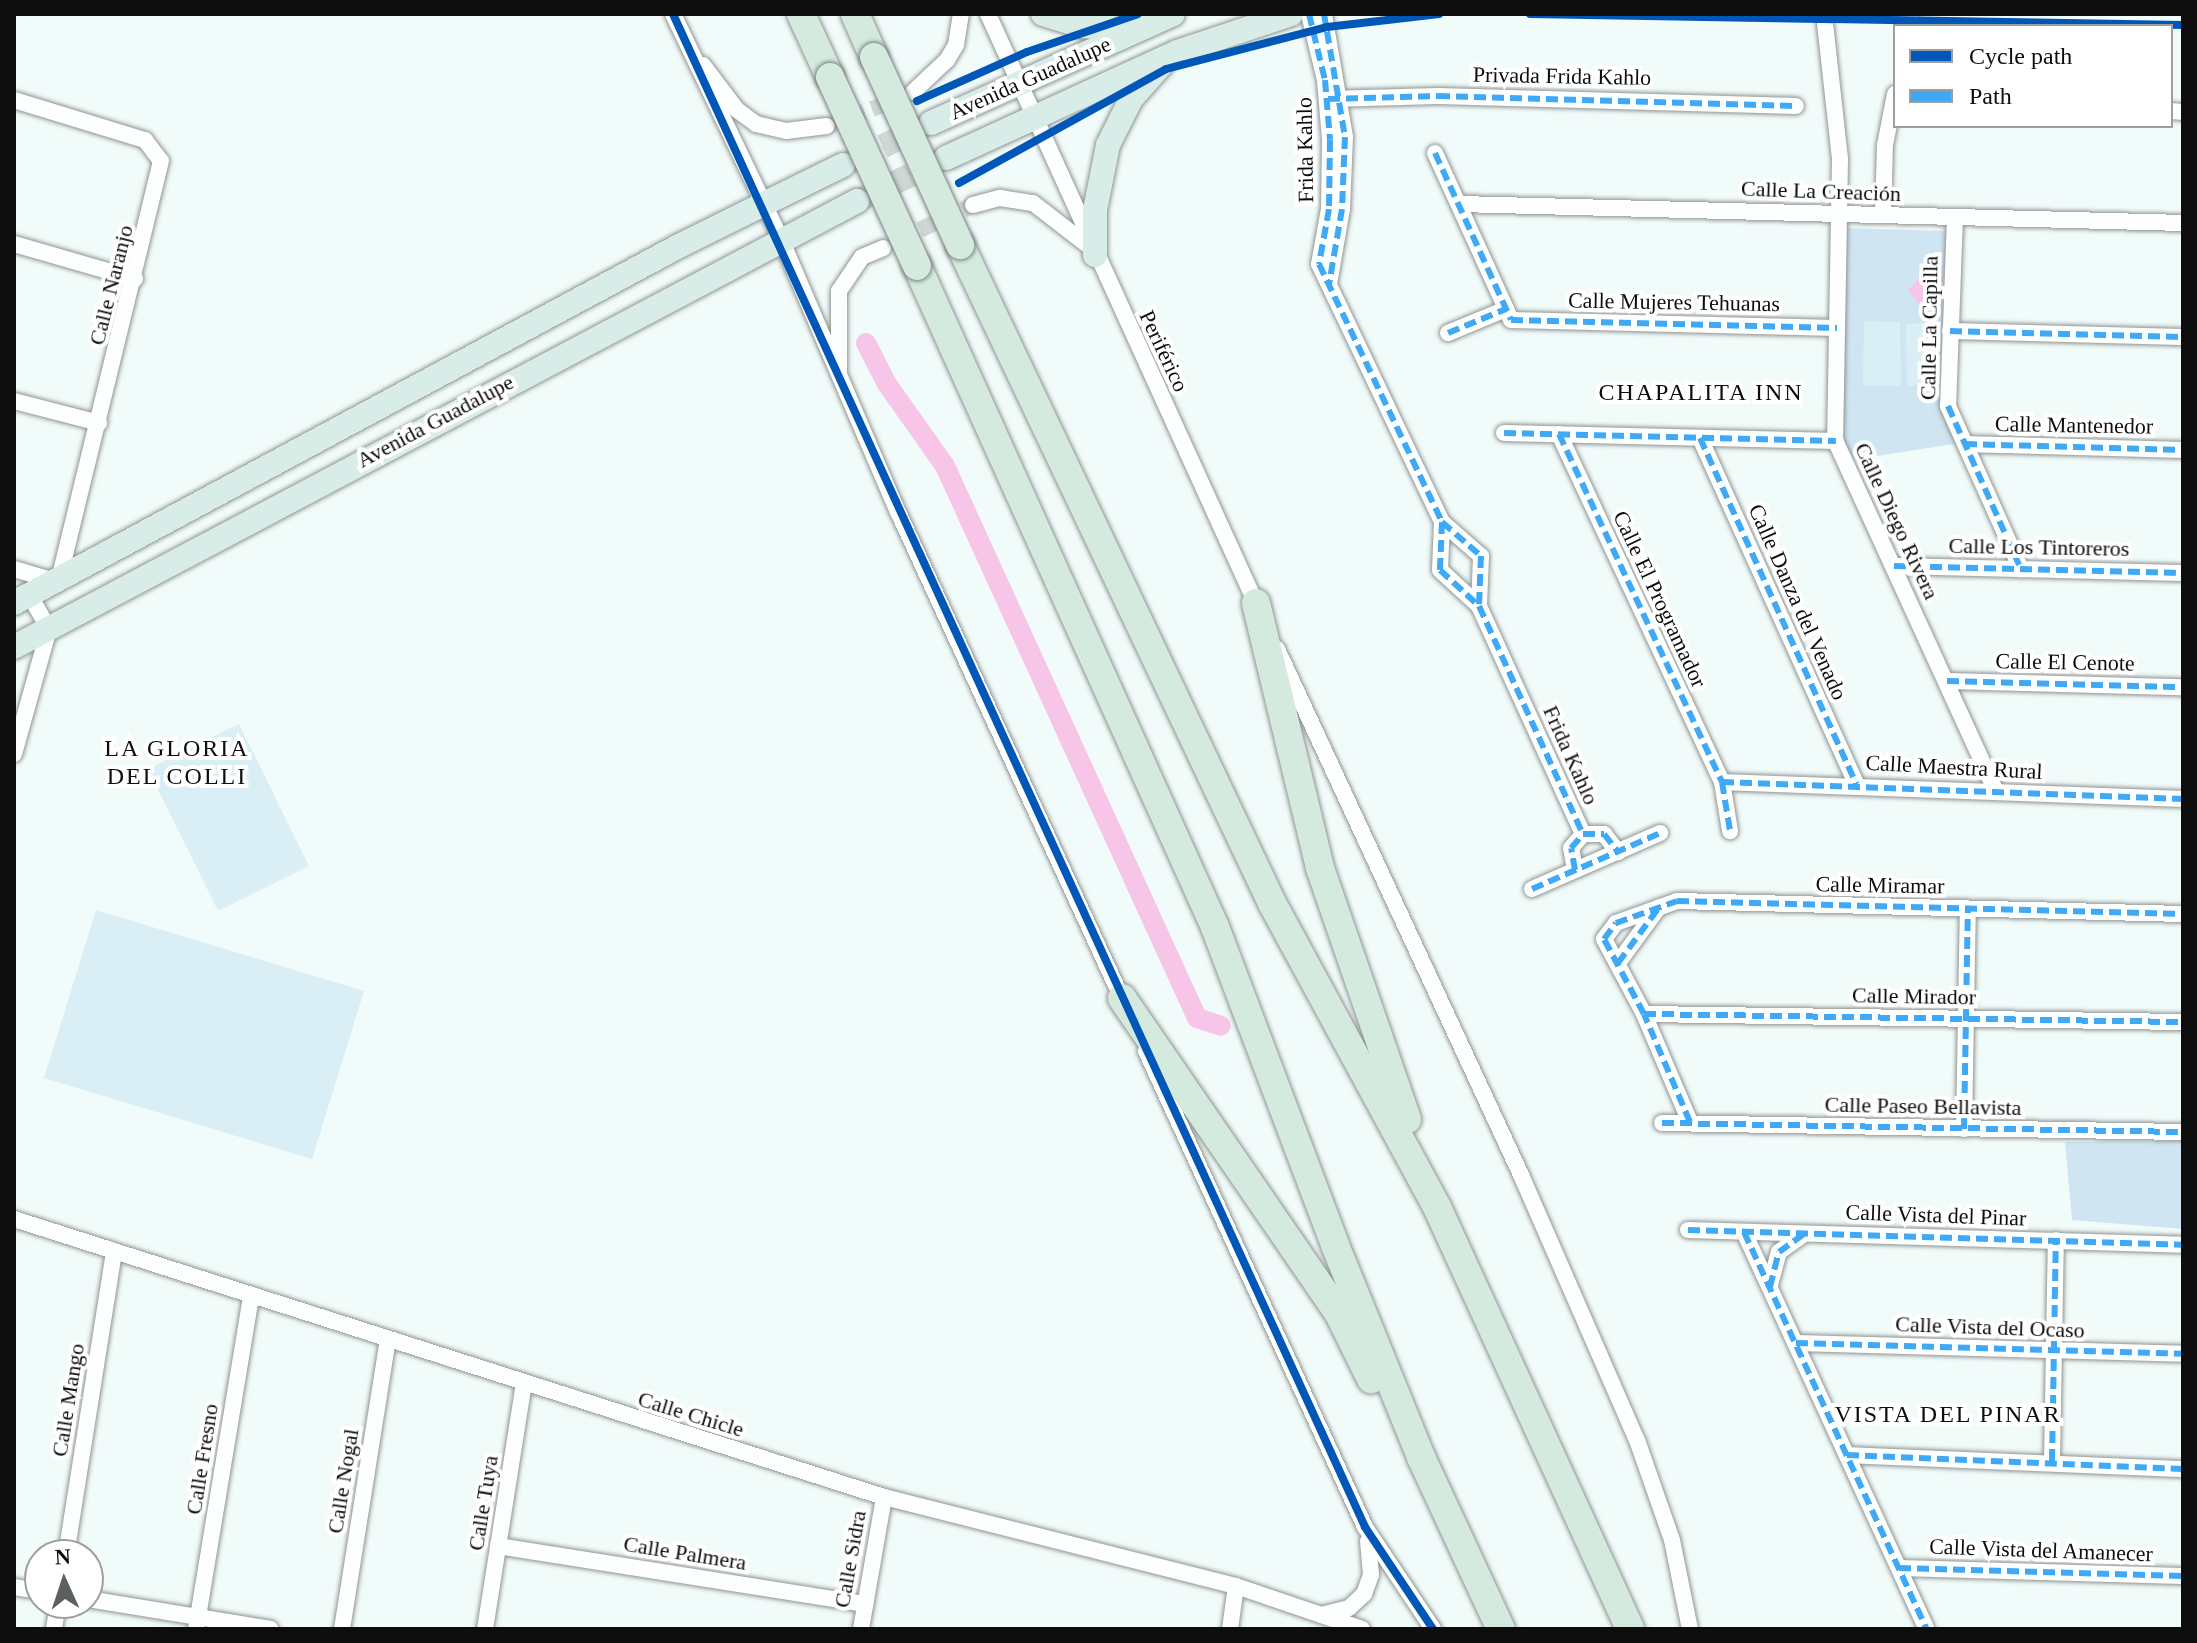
<!DOCTYPE html>
<html>
<head>
<meta charset="utf-8">
<style>
  body { margin:0 }
  #map { position:relative; width:2197px; height:1643px; overflow:hidden; background:#f1fbf9; font-family:Georgia,serif }
  div>[style] { position:absolute }
  [style*='--x'] { left:calc(var(--x)*1px); top:calc(var(--y)*1px); width:calc(var(--w)*1px); rotate:calc(var(--a)*1deg) }
  .green>* { inset:0; background:#cfe5f2 }
  .pitch>* { inset:0; background:#d9eff5 }
  .water>* { inset:0; background:#f7c5e8 }
  .canal>* { height:20px; margin:-10px; padding:0 10px; transform-origin:10px; border-radius:10px; background:#f7c5e8 }
  .street-tunnel>* { height:16px; margin-top:-8px; transform-origin:0; background:repeating-linear-gradient(90deg,#cfd7d6 0 16px,transparent 0 24px) }
  .primary-tunnel>* { height:24px; margin-top:-12px; transform-origin:0; background:repeating-linear-gradient(90deg,#cfd7d6 0 24px,transparent 0 36px) }
  .roads { filter:drop-shadow(0 0 2px #909493) drop-shadow(0 0 2px #909493) }
  .street>* { height:16px; margin:-8px; padding:0 8px; transform-origin:8px; border-radius:8px; background:#fdfefe }
  .primary>* { height:24px; margin:-12px; padding:0 12px; transform-origin:12px; border-radius:12px; background:#d8ede7 }
  .highway>* { height:28px; margin:-14px; padding:0 14px; transform-origin:14px; border-radius:14px; background:#d4eade }
  .bridges { filter:drop-shadow(0 0 2px #7d8181) drop-shadow(0 0 2px #7d8181) }
  .highway-bridge>* { height:28px; margin:-14px; padding:0 14px; transform-origin:14px; border-radius:14px; background:#d4eade }
  .quiet>* { height:6px; margin-top:-3px; transform-origin:0; background:repeating-linear-gradient(90deg,#3fa9f5 0 12px,transparent 0 18px) }
  .cycleway>* { height:8px; margin:-4px; padding:0 4px; transform-origin:4px; border-radius:4px; background:#0057b8 }
  span { translate:-50% -50%; white-space:nowrap; text-align:center; line-height:1.15; -webkit-text-stroke:8px #fff; paint-order:stroke }
  .street-label { font-size:22px; color:#0d0d0d }
  .neighbourhood-label { font-size:24px; color:#0d0d0d; letter-spacing:2px }
  .frame { position:absolute; inset:0; border:16px solid #0d0d0d; pointer-events:none }
  .legend { position:absolute; left:1893px; top:24px; width:280px; height:104px; box-sizing:border-box; background:#fff; border:2px solid #9e9e9e; margin:0; padding:10px 14px; list-style:none; font-size:24px; color:#0d0d0d }
  .legend li { display:flex; align-items:center; gap:16px; height:40px }
  .legend b { width:40px; border:2px solid #9e9e9e }
  .north { position:absolute; left:24px; top:1539px; width:80px; height:80px; box-sizing:border-box; background:#fff; border:2px solid #9e9e9e; border-radius:50%; rotate:357deg; font-size:22px; font-weight:700; line-height:32px; text-align:center; color:#0d0d0d }
  .north::after { content:''; display:block; margin:auto; width:28px; height:36px; background:#5d6060; clip-path:polygon(50% 0,100% 100%,50% 72%,0 100%) }
</style>
</head>
<body>
<div id="map">
  <div class="green">
    <div style="clip-path:polygon(1843px 228px,1947px 231px,1943px 400px,1960px 443px,1851px 460px,1841px 441px)"></div>
    <div style="clip-path:polygon(2183px 1141px,2183px 1229px,2072px 1220px,2065px 1142px)"></div>
  </div>
  <div class="pitch">
    <div style="clip-path:polygon(1864px 321px,1900px 322px,1901px 386px,1863px 386px)"></div>
    <div style="clip-path:polygon(1947px 321px,1944px 384px,1907px 386px,1906px 324px)"></div>
    <div style="clip-path:polygon(239px 724px,309px 866px,218px 911px,148px 769px)"></div>
    <div style="clip-path:polygon(96px 910px,364px 991px,312px 1159px,44px 1078px)"></div>
  </div>
  <div class="water">
    <div style="clip-path:polygon(1931px 262px,1942px 265px,1946px 282px,1938px 282px,1938px 296px,1921px 307px,1908px 290px,1922px 275px,1923px 265px)"></div>
  </div>
  <div class="canal">
    <div style="--x:866;--y:343;--w:46;--a:62.9"></div>
    <div style="--x:887;--y:384;--w:100;--a:54.7"></div>
    <div style="--x:945;--y:466;--w:607;--a:65.46"></div>
    <div style="--x:1197;--y:1018;--w:25;--a:18"></div>
  </div>
  <div class="street-tunnel">
    <div style="--x:827;--y:126;--w:79;--a:-20.7"></div>
    <div style="--x:898;--y:240;--w:83;--a:-25"></div>
  </div>
  <div class="primary-tunnel">
    <div style="--x:850;--y:162;--w:83;--a:-25.6"></div>
    <div style="--x:857;--y:201;--w:94;--a:-25.8"></div>
  </div>
  <div class="roads">
    <div class="street">
      <div style="--x:673;--y:14;--w:247;--a:64.4"></div>
      <div style="--x:780;--y:237;--w:301;--a:66.8"></div>
      <div style="--x:899;--y:514;--w:541;--a:65.28"></div>
      <div style="--x:988;--y:14;--w:655;--a:65.55"></div>
      <div style="--x:1309;--y:14;--w:68;--a:76.4"></div>
      <div style="--x:1325;--y:80;--w:60;--a:85.2"></div>
      <div style="--x:1330;--y:140;--w:69;--a:90.8"></div>
      <div style="--x:1329;--y:209;--w:56;--a:100.3"></div>
      <div style="--x:1319;--y:264;--w:286;--a:64.5"></div>
      <div style="--x:1442;--y:522;--w:52;--a:41.1"></div>
      <div style="--x:1481;--y:556;--w:50;--a:92.3"></div>
      <div style="--x:1324;--y:14;--w:125;--a:80.3"></div>
      <div style="--x:1345;--y:137;--w:72;--a:92.4"></div>
      <div style="--x:1342;--y:209;--w:76;--a:99.8"></div>
      <div style="--x:1824;--y:14;--w:146;--a:83.7"></div>
      <div style="--x:1840;--y:159;--w:281;--a:91"></div>
      <div style="--x:1835;--y:440;--w:387;--a:65.4"></div>
      <div style="--x:1907;--y:26;--w:12;--a:-76"></div>
      <div style="--x:703;--y:65;--w:56;--a:52.9"></div>
      <div style="--x:737;--y:110;--w:24;--a:36"></div>
      <div style="--x:756;--y:124;--w:31;--a:13"></div>
      <div style="--x:786;--y:131;--w:41;--a:-7"></div>
      <div style="--x:913;--y:92;--w:47;--a:-43.3"></div>
      <div style="--x:947;--y:60;--w:17;--a:-59"></div>
      <div style="--x:956;--y:45;--w:31;--a:-81"></div>
      <div style="--x:1328;--y:99;--w:110;--a:-1.6"></div>
      <div style="--x:1438;--y:96;--w:358;--a:1.6"></div>
      <div style="--x:14;--y:100;--w:137;--a:17"></div>
      <div style="--x:145;--y:140;--w:26;--a:53"></div>
      <div style="--x:161;--y:161;--w:430;--a:103.7"></div>
      <div style="--x:2171;--y:111;--w:12;--a:5"></div>
      <div style="--x:1435;--y:153;--w:183;--a:65.5"></div>
      <div style="--x:1511;--y:320;--w:326;--a:1.4"></div>
      <div style="--x:1459;--y:204;--w:724;--a:1.5"></div>
      <div style="--x:973;--y:205;--w:28;--a:-15"></div>
      <div style="--x:1000;--y:198;--w:33;--a:9"></div>
      <div style="--x:1033;--y:203;--w:67;--a:37.7"></div>
      <div style="--x:1883;--y:215;--w:70;--a:-88.4"></div>
      <div style="--x:1885;--y:145;--w:52;--a:-78.9"></div>
      <div style="--x:1955;--y:217;--w:189;--a:92.1"></div>
      <div style="--x:1948;--y:406;--w:179;--a:65.9"></div>
      <div style="--x:14;--y:244;--w:126;--a:16.1"></div>
      <div style="--x:1950;--y:331;--w:233;--a:1.5"></div>
      <div style="--x:1448;--y:333;--w:63;--a:-22.5"></div>
      <div style="--x:839;--y:372;--w:81;--a:-90"></div>
      <div style="--x:839;--y:291;--w:41;--a:-55.9"></div>
      <div style="--x:862;--y:257;--w:23;--a:-23"></div>
      <div style="--x:14;--y:401;--w:88;--a:14.5"></div>
      <div style="--x:1504;--y:433;--w:332;--a:1.4"></div>
      <div style="--x:1559;--y:434;--w:384;--a:64.9"></div>
      <div style="--x:1722;--y:782;--w:50;--a:80.7"></div>
      <div style="--x:1700;--y:438;--w:380;--a:65.7"></div>
      <div style="--x:1965;--y:444;--w:218;--a:1.6"></div>
      <div style="--x:1442;--y:522;--w:48;--a:92.4"></div>
      <div style="--x:1440;--y:570;--w:53;--a:42.7"></div>
      <div style="--x:1479;--y:606;--w:251;--a:65.5"></div>
      <div style="--x:1894;--y:566;--w:289;--a:1.4"></div>
      <div style="--x:14;--y:569;--w:43;--a:16.3"></div>
      <div style="--x:1277;--y:649;--w:580;--a:65.11"></div>
      <div style="--x:1521;--y:1175;--w:289;--a:66.4"></div>
      <div style="--x:1637;--y:1440;--w:106;--a:70.7"></div>
      <div style="--x:1672;--y:1540;--w:91;--a:78.6"></div>
      <div style="--x:1947;--y:681;--w:236;--a:1.5"></div>
      <div style="--x:14;--y:754;--w:130;--a:-74.4"></div>
      <div style="--x:49;--y:629;--w:39;--a:-120"></div>
      <div style="--x:1722;--y:782;--w:461;--a:2.1"></div>
      <div style="--x:1575;--y:870;--w:22;--a:-100"></div>
      <div style="--x:1571;--y:848;--w:18;--a:-49"></div>
      <div style="--x:1583;--y:834;--w:21;--a:0"></div>
      <div style="--x:1604;--y:834;--w:23;--a:52"></div>
      <div style="--x:1532;--y:889;--w:140;--a:-23.6"></div>
      <div style="--x:1618;--y:963;--w:69;--a:-53.8"></div>
      <div style="--x:1644;--y:1014;--w:539;--a:0.85"></div>
      <div style="--x:1146;--y:1051;--w:524;--a:65.29"></div>
      <div style="--x:1365;--y:1527;--w:123;--a:56.3"></div>
      <div style="--x:1690;--y:1122;--w:117;--a:-113.1"></div>
      <div style="--x:1644;--y:1014;--w:85;--a:-118.1"></div>
      <div style="--x:1604;--y:939;--w:20;--a:-53"></div>
      <div style="--x:1616;--y:923;--w:65;--a:-19.8"></div>
      <div style="--x:1677;--y:901;--w:506;--a:1.47"></div>
      <div style="--x:1662;--y:1123;--w:521;--a:0.99"></div>
      <div style="--x:1964;--y:1129;--w:220;--a:-89"></div>
      <div style="--x:14;--y:1219;--w:913;--a:17.72"></div>
      <div style="--x:884;--y:1497;--w:363;--a:14.2"></div>
      <div style="--x:1236;--y:1586;--w:133;--a:18.8"></div>
      <div style="--x:1688;--y:1230;--w:495;--a:1.7"></div>
      <div style="--x:1744;--y:1232;--w:437;--a:65.3"></div>
      <div style="--x:1770;--y:1285;--w:34;--a:-75"></div>
      <div style="--x:1779;--y:1252;--w:29;--a:-36"></div>
      <div style="--x:1796;--y:1343;--w:387;--a:1.6"></div>
      <div style="--x:1847;--y:1455;--w:336;--a:2.4"></div>
      <div style="--x:2052;--y:1461;--w:221;--a:-89"></div>
      <div style="--x:498;--y:1546;--w:372;--a:9"></div>
      <div style="--x:66;--y:1555;--w:307;--a:-81"></div>
      <div style="--x:1899;--y:1568;--w:284;--a:1.6"></div>
      <div style="--x:14;--y:1587;--w:26;--a:9"></div>
      <div style="--x:88;--y:1599;--w:185;--a:9.3"></div>
      <div style="--x:1321;--y:1615;--w:29;--a:-14"></div>
      <div style="--x:1349;--y:1608;--w:21;--a:-43"></div>
      <div style="--x:1364;--y:1594;--w:20;--a:-70"></div>
      <div style="--x:1371;--y:1575;--w:34;--a:-95"></div>
      <div style="--x:54;--y:1629;--w:26;--a:-81"></div>
      <div style="--x:196;--y:1629;--w:338;--a:-80.6"></div>
      <div style="--x:342;--y:1629;--w:293;--a:-81"></div>
      <div style="--x:485;--y:1629;--w:248;--a:-81"></div>
      <div style="--x:861;--y:1629;--w:134;--a:-80.1"></div>
      <div style="--x:1230;--y:1629;--w:43;--a:-82.1"></div>
    </div>
    <div class="primary">
      <div style="--x:1043;--y:14;--w:41;--a:17.1"></div>
      <div style="--x:1082;--y:26;--w:46;--a:3.7"></div>
      <div style="--x:931;--y:123;--w:265;--a:-24.2"></div>
      <div style="--x:946;--y:158;--w:254;--a:-24.6"></div>
      <div style="--x:1177;--y:52;--w:120;--a:-18.4"></div>
      <div style="--x:1095;--y:255;--w:45;--a:-90"></div>
      <div style="--x:1095;--y:210;--w:66;--a:-78.7"></div>
      <div style="--x:1108;--y:145;--w:51;--a:-63.4"></div>
      <div style="--x:1131;--y:99;--w:47;--a:-48.5"></div>
      <div style="--x:14;--y:603;--w:755;--a:-28.23"></div>
      <div style="--x:679;--y:246;--w:183;--a:-26.3"></div>
      <div style="--x:14;--y:647;--w:954;--a:-27.88"></div>
    </div>
    <div class="highway">
      <div style="--x:801;--y:14;--w:69;--a:65.3"></div>
      <div style="--x:855;--y:14;--w:47;--a:66.2"></div>
      <div style="--x:960;--y:245;--w:728;--a:64.63"></div>
      <div style="--x:1272;--y:903;--w:346;--a:61.5"></div>
      <div style="--x:1437;--y:1207;--w:464;--a:65.4"></div>
      <div style="--x:917;--y:266;--w:725;--a:65.73"></div>
      <div style="--x:1215;--y:927;--w:340;--a:69.3"></div>
      <div style="--x:1335;--y:1245;--w:229;--a:67.9"></div>
      <div style="--x:1421;--y:1457;--w:190;--a:65.1"></div>
      <div style="--x:1256;--y:603;--w:273;--a:76.4"></div>
      <div style="--x:1320;--y:868;--w:266;--a:70.9"></div>
      <div style="--x:1122;--y:998;--w:381;--a:55.5"></div>
      <div style="--x:1338;--y:1312;--w:75;--a:63.8"></div>
    </div>
  </div>
  <div class="bridges">
    <div class="highway-bridge">
      <div style="--x:874;--y:57;--w:207;--a:65.4"></div>
      <div style="--x:830;--y:77;--w:208;--a:65.3"></div>
    </div>
  </div>
  <div class="quiet">
    <div style="--x:1309;--y:14;--w:68;--a:76.4"></div>
    <div style="--x:1325;--y:80;--w:60;--a:85.2"></div>
    <div style="--x:1330;--y:140;--w:69;--a:90.8"></div>
    <div style="--x:1329;--y:209;--w:56;--a:100.3"></div>
    <div style="--x:1319;--y:264;--w:286;--a:64.5"></div>
    <div style="--x:1442;--y:522;--w:52;--a:41.1"></div>
    <div style="--x:1481;--y:556;--w:50;--a:92.3"></div>
    <div style="--x:1324;--y:14;--w:125;--a:80.3"></div>
    <div style="--x:1345;--y:137;--w:72;--a:92.4"></div>
    <div style="--x:1342;--y:209;--w:76;--a:99.8"></div>
    <div style="--x:1328;--y:99;--w:110;--a:-1.6"></div>
    <div style="--x:1438;--y:96;--w:358;--a:1.6"></div>
    <div style="--x:1435;--y:153;--w:183;--a:65.5"></div>
    <div style="--x:1511;--y:320;--w:326;--a:1.4"></div>
    <div style="--x:1950;--y:331;--w:233;--a:1.5"></div>
    <div style="--x:1448;--y:333;--w:63;--a:-22.5"></div>
    <div style="--x:1948;--y:406;--w:179;--a:65.9"></div>
    <div style="--x:1504;--y:433;--w:332;--a:1.4"></div>
    <div style="--x:1559;--y:434;--w:384;--a:64.9"></div>
    <div style="--x:1722;--y:782;--w:50;--a:80.7"></div>
    <div style="--x:1700;--y:438;--w:380;--a:65.7"></div>
    <div style="--x:1965;--y:444;--w:218;--a:1.6"></div>
    <div style="--x:1442;--y:522;--w:48;--a:92.4"></div>
    <div style="--x:1440;--y:570;--w:53;--a:42.7"></div>
    <div style="--x:1479;--y:606;--w:251;--a:65.5"></div>
    <div style="--x:1894;--y:566;--w:289;--a:1.4"></div>
    <div style="--x:1947;--y:681;--w:236;--a:1.5"></div>
    <div style="--x:1722;--y:782;--w:461;--a:2.1"></div>
    <div style="--x:1575;--y:870;--w:22;--a:-100"></div>
    <div style="--x:1571;--y:848;--w:18;--a:-49"></div>
    <div style="--x:1583;--y:834;--w:21;--a:0"></div>
    <div style="--x:1604;--y:834;--w:23;--a:52"></div>
    <div style="--x:1532;--y:889;--w:140;--a:-23.6"></div>
    <div style="--x:1618;--y:963;--w:71;--a:-53.6"></div>
    <div style="--x:1644;--y:1014;--w:539;--a:0.85"></div>
    <div style="--x:1690;--y:1122;--w:117;--a:-113.1"></div>
    <div style="--x:1644;--y:1014;--w:85;--a:-118.1"></div>
    <div style="--x:1604;--y:939;--w:20;--a:-53"></div>
    <div style="--x:1616;--y:923;--w:65;--a:-19.8"></div>
    <div style="--x:1677;--y:901;--w:506;--a:1.47"></div>
    <div style="--x:1662;--y:1123;--w:521;--a:0.99"></div>
    <div style="--x:1964;--y:1129;--w:220;--a:-89"></div>
    <div style="--x:1688;--y:1230;--w:495;--a:1.7"></div>
    <div style="--x:1744;--y:1232;--w:437;--a:65.3"></div>
    <div style="--x:1770;--y:1287;--w:36;--a:-76"></div>
    <div style="--x:1779;--y:1252;--w:31;--a:-36"></div>
    <div style="--x:1796;--y:1343;--w:387;--a:1.6"></div>
    <div style="--x:1847;--y:1455;--w:336;--a:2.4"></div>
    <div style="--x:2052;--y:1461;--w:221;--a:-89"></div>
    <div style="--x:1899;--y:1568;--w:284;--a:1.6"></div>
  </div>
  <div class="cycleway">
    <div style="--x:673;--y:14;--w:1664;--a:65.42"></div>
    <div style="--x:1365;--y:1527;--w:123;--a:56.3"></div>
    <div style="--x:1530;--y:14;--w:653;--a:0.97"></div>
    <div style="--x:917;--y:101;--w:120;--a:-24"></div>
    <div style="--x:1027;--y:52;--w:117;--a:-18.9"></div>
    <div style="--x:959;--y:183;--w:236;--a:-28.8"></div>
    <div style="--x:1166;--y:69;--w:166;--a:-14.6"></div>
    <div style="--x:1327;--y:27;--w:113;--a:-6.6"></div>
  </div>
  <div class="street-label">
    <span style="left:1562px;top:76px;rotate:1deg">Privada Frida Kahlo</span>
    <span style="left:1030px;top:78px;rotate:-24deg">Avenida Guadalupe</span>
    <span style="left:1305px;top:150px;rotate:-91deg">Frida Kahlo</span>
    <span style="left:1821px;top:191px;rotate:2deg">Calle La Creación</span>
    <span style="left:111px;top:285px;rotate:-76deg">Calle Naranjo</span>
    <span style="left:1674px;top:302px;rotate:1deg">Calle Mujeres Tehuanas</span>
    <span style="left:1929px;top:328px;rotate:-89deg">Calle La Capilla</span>
    <span style="left:1164px;top:351px;rotate:65deg">Periférico</span>
    <span style="left:435px;top:421px;rotate:-28deg">Avenida Guadalupe</span>
    <span style="left:2074px;top:425px;rotate:1deg">Calle Mantenedor</span>
    <span style="left:1897px;top:521px;rotate:65deg">Calle Diego Rivera</span>
    <span style="left:2039px;top:547px;rotate:1deg">Calle Los Tintoreros</span>
    <span style="left:1660px;top:599px;rotate:65deg">Calle El Programador</span>
    <span style="left:1798px;top:602px;rotate:66deg">Calle Danza del Venado</span>
    <span style="left:2065px;top:662px;rotate:1deg">Calle El Cenote</span>
    <span style="left:1571px;top:755px;rotate:66deg">Frida Kahlo</span>
    <span style="left:1954px;top:767px;rotate:3deg">Calle Maestra Rural</span>
    <span style="left:1880px;top:885px;rotate:1deg">Calle Miramar</span>
    <span style="left:1914px;top:996px;rotate:1deg">Calle Mirador</span>
    <span style="left:1923px;top:1106px;rotate:1deg">Calle Paseo Bellavista</span>
    <span style="left:1936px;top:1215px;rotate:2deg">Calle Vista del Pinar</span>
    <span style="left:1990px;top:1327px;rotate:2deg">Calle Vista del Ocaso</span>
    <span style="left:68px;top:1400px;rotate:-81deg">Calle Mango</span>
    <span style="left:691px;top:1414px;rotate:17deg">Calle Chicle</span>
    <span style="left:202px;top:1459px;rotate:-81deg">Calle Fresno</span>
    <span style="left:343px;top:1481px;rotate:-81deg">Calle Nogal</span>
    <span style="left:483px;top:1503px;rotate:-81deg">Calle Tuya</span>
    <span style="left:2041px;top:1550px;rotate:2deg">Calle Vista del Amanecer</span>
    <span style="left:685px;top:1553px;rotate:9deg">Calle Palmera</span>
    <span style="left:850px;top:1559px;rotate:-80deg">Calle Sidra</span>
  </div>
  <div class="neighbourhood-label">
    <span style="left:1701px;top:393px">CHAPALITA INN</span>
    <span style="left:177px;top:763px">LA GLORIA<br>DEL COLLI</span>
    <span style="left:1948px;top:1415px">VISTA DEL PINAR</span>
  </div>
  <div class="frame"></div>
  <ul class="legend">
  <li><b style="height:10px;background:#0057b8"></b>Cycle path</li>
  <li><b style="height:10px;background:#3fa9f5"></b>Path</li>
  </ul>
  <div class="north">N</div>
</div>
</body>
</html>
